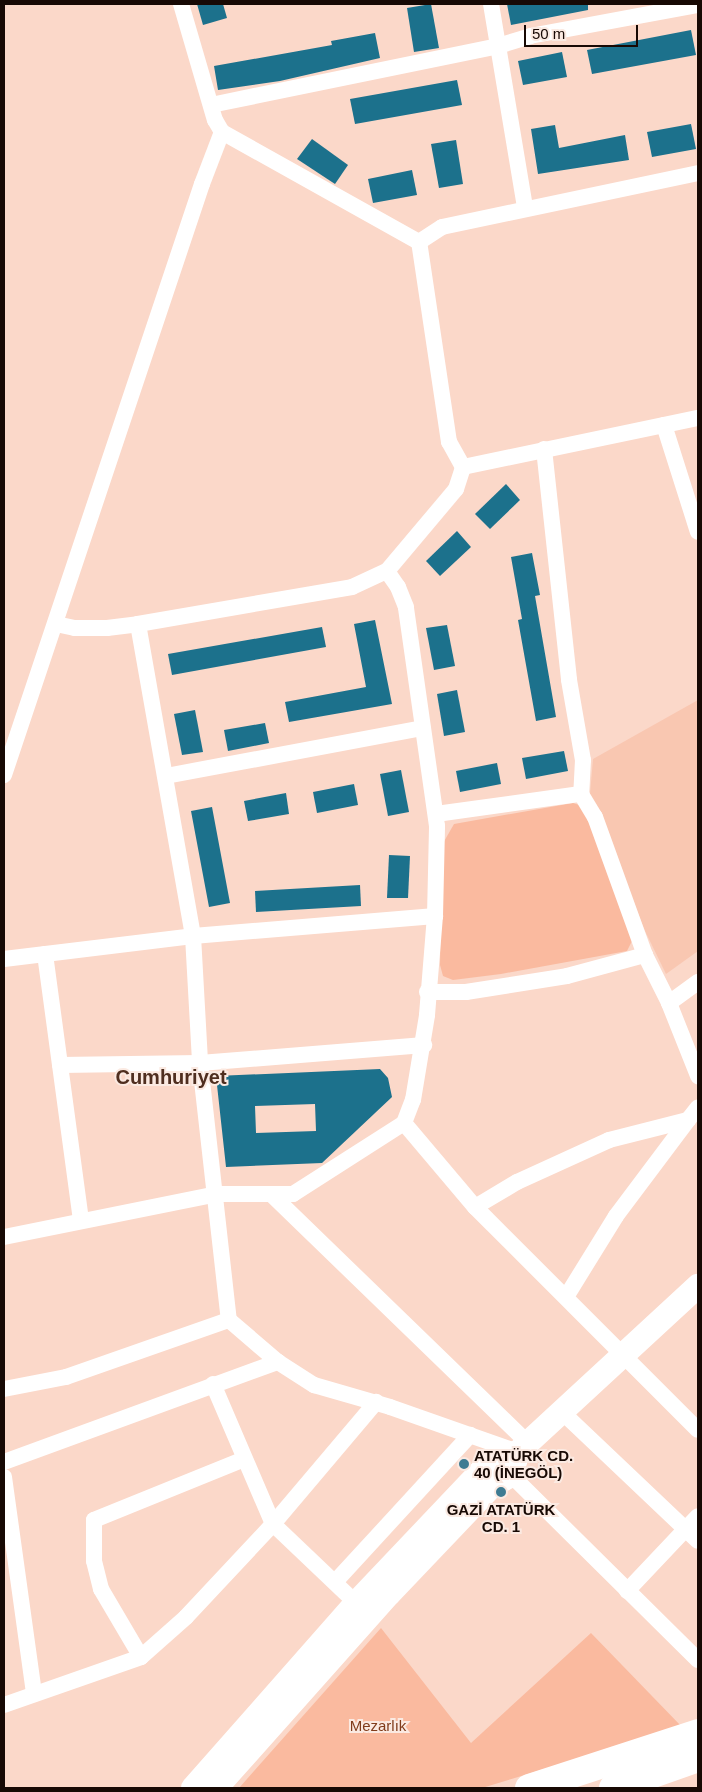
<!DOCTYPE html>
<html>
<head>
<meta charset="utf-8">
<style>
  body { margin:0 }
  #map { position:relative; width:702px; height:1792px; overflow:hidden; background:#fbd8c9; font-family:Helvetica,sans-serif }
  div>[style] { position:absolute }
  [style*='--x'] { left:calc(var(--x)*1px); top:calc(var(--y)*1px); width:calc(var(--w)*1px); rotate:calc(var(--a)*1deg) }
  .built>* { inset:0; background:#f9c7b1 }
  .green>* { inset:0; background:#faba9f }
  .building>* { inset:0; background:#1c718c }
  .street>* { height:16px; margin:-8px; padding:0 8px; transform-origin:8px; border-radius:8px; background:#fff }
  .secondary>* { height:24px; margin:-12px; padding:0 12px; transform-origin:12px; border-radius:12px; background:#fff }
  .highway>* { height:28px; margin:-14px; padding:0 14px; transform-origin:14px; border-radius:14px; background:#fff }
  .dots>* { width:14px; height:14px; translate:-50% -50%; box-sizing:border-box; border:2px solid #fbeae2; border-radius:50% }
  span { translate:-50% -50%; white-space:nowrap; text-align:center; line-height:1.15; -webkit-text-stroke:4px #fbeae2; paint-order:stroke }
  .poi-label { font-size:15px; color:#170904; font-weight:700 }
  .left { translate:0 -50%; text-align:left }
  .park-label { font-size:15px; color:#813c1b }
  .district-label { font-size:20px; color:#4f2e1f; font-weight:700 }
  .frame { position:absolute; inset:0; border:5px solid #170904; pointer-events:none }
  .scale { position:absolute; left:524px; top:25px; width:114px; height:22px; box-sizing:border-box; border:2px solid #170904; border-top:0; padding-left:6px; font-size:15px; line-height:18px; white-space:nowrap; color:#170904; -webkit-text-stroke:4px #fbeae2; paint-order:stroke }
</style>
</head>
<body>
<div id="map">
  <div class="built">
    <div style="clip-path:polygon(698px 700px,698px 951px,666px 974px,645px 931px,590px 794px,593px 759px)"></div>
  </div>
  <div class="green">
    <div style="clip-path:polygon(573px 803px,585px 807px,635px 935px,627px 951px,501px 974px,453px 980px,443px 976px,440px 965px,442px 845px,454px 824px)"></div>
    <div style="clip-path:polygon(381px 1628px,471px 1743px,591px 1633px,682px 1727px,482px 1788px,239px 1788px)"></div>
  </div>
  <div class="building">
    <div style="clip-path:polygon(197px 4px,223px 4px,227px 18px,203px 25px)"></div>
    <div style="clip-path:polygon(431px 4px,439px 48px,414px 52px,407px 8px)"></div>
    <div style="clip-path:polygon(507px 4px,588px 4px,588px 10px,511px 25px)"></div>
    <div style="clip-path:polygon(691px 30px,696px 55px,592px 74px,587px 50px)"></div>
    <div style="clip-path:polygon(375px 33px,380px 58px,280px 81px,218px 90px,214px 66px,332px 45px,331px 41px)"></div>
    <div style="clip-path:polygon(562px 52px,567px 77px,523px 85px,518px 61px)"></div>
    <div style="clip-path:polygon(457px 80px,462px 105px,355px 124px,350px 99px)"></div>
    <div style="clip-path:polygon(691px 124px,696px 149px,652px 157px,647px 132px)"></div>
    <div style="clip-path:polygon(555px 125px,559px 148px,625px 135px,629px 160px,538px 174px,531px 129px)"></div>
    <div style="clip-path:polygon(312px 139px,348px 165px,335px 184px,297px 159px)"></div>
    <div style="clip-path:polygon(456px 140px,463px 184px,439px 188px,431px 144px)"></div>
    <div style="clip-path:polygon(412px 170px,417px 195px,373px 203px,368px 179px)"></div>
    <div style="clip-path:polygon(506px 484px,520px 500px,490px 529px,475px 514px)"></div>
    <div style="clip-path:polygon(457px 531px,471px 547px,440px 576px,426px 561px)"></div>
    <div style="clip-path:polygon(532px 553px,540px 595px,535px 596px,556px 717px,536px 721px,518px 620px,522px 619px,511px 557px)"></div>
    <div style="clip-path:polygon(375px 620px,392px 704px,289px 722px,285px 702px,366px 687px,354px 624px)"></div>
    <div style="clip-path:polygon(447px 625px,455px 666px,434px 670px,426px 628px)"></div>
    <div style="clip-path:polygon(322px 627px,326px 647px,172px 675px,168px 654px)"></div>
    <div style="clip-path:polygon(457px 690px,465px 732px,444px 736px,437px 694px)"></div>
    <div style="clip-path:polygon(195px 710px,203px 752px,182px 755px,174px 714px)"></div>
    <div style="clip-path:polygon(265px 723px,269px 743px,228px 751px,224px 730px)"></div>
    <div style="clip-path:polygon(564px 751px,568px 771px,526px 779px,522px 758px)"></div>
    <div style="clip-path:polygon(497px 763px,501px 784px,460px 792px,456px 771px)"></div>
    <div style="clip-path:polygon(401px 770px,409px 812px,388px 816px,380px 774px)"></div>
    <div style="clip-path:polygon(354px 784px,358px 805px,317px 813px,313px 792px)"></div>
    <div style="clip-path:polygon(286px 793px,289px 814px,248px 821px,244px 801px)"></div>
    <div style="clip-path:polygon(212px 807px,230px 903px,209px 907px,191px 811px)"></div>
    <div style="clip-path:polygon(389px 855px,410px 856px,408px 898px,387px 898px)"></div>
    <div style="clip-path:polygon(360px 885px,361px 906px,256px 912px,255px 891px)"></div>
    <div style="clip-path:polygon(evenodd,380px 1069px,388px 1078px,392px 1097px,322px 1163px,226px 1167px,216px 1076px,380px 1069px,315px 1104px,316px 1131px,256px 1133px,255px 1106px,315px 1104px)"></div>
  </div>
  <div class="street">
    <div style="--x:181;--y:4;--w:121;--a:73.7"></div>
    <div style="--x:215;--y:120;--w:14;--a:60"></div>
    <div style="--x:222;--y:132;--w:226;--a:29.2"></div>
    <div style="--x:491;--y:4;--w:207;--a:80.5"></div>
    <div style="--x:211;--y:105;--w:293;--a:-11.6"></div>
    <div style="--x:498;--y:46;--w:34;--a:-17"></div>
    <div style="--x:530;--y:36;--w:171;--a:-10.5"></div>
    <div style="--x:664;--y:425;--w:112;--a:72.4"></div>
    <div style="--x:544;--y:449;--w:232;--a:83.8"></div>
    <div style="--x:569;--y:680;--w:81;--a:80.1"></div>
    <div style="--x:583;--y:760;--w:34;--a:93"></div>
    <div style="--x:463;--y:467;--w:240;--a:-11.8"></div>
    <div style="--x:56;--y:624;--w:19;--a:12"></div>
    <div style="--x:75;--y:628;--w:32;--a:0"></div>
    <div style="--x:107;--y:628;--w:31;--a:-7"></div>
    <div style="--x:138;--y:624;--w:217;--a:-9.8"></div>
    <div style="--x:352;--y:587;--w:38;--a:-25"></div>
    <div style="--x:387;--y:571;--w:107;--a:-49.9"></div>
    <div style="--x:456;--y:489;--w:23;--a:-72"></div>
    <div style="--x:463;--y:467;--w:29;--a:-119"></div>
    <div style="--x:449;--y:442;--w:202;--a:-98.5"></div>
    <div style="--x:419;--y:242;--w:27;--a:-33"></div>
    <div style="--x:442;--y:227;--w:262;--a:-11.9"></div>
    <div style="--x:138;--y:624;--w:317;--a:80"></div>
    <div style="--x:193;--y:936;--w:127;--a:86.8"></div>
    <div style="--x:200;--y:1063;--w:259;--a:83.6"></div>
    <div style="--x:229;--y:1320;--w:65;--a:40.6"></div>
    <div style="--x:278;--y:1362;--w:43;--a:32.6"></div>
    <div style="--x:314;--y:1385;--w:79;--a:16.1"></div>
    <div style="--x:390;--y:1407;--w:136;--a:19.4"></div>
    <div style="--x:4;--y:775;--w:623;--a:-71.48"></div>
    <div style="--x:202;--y:184;--w:56;--a:-69"></div>
    <div style="--x:166;--y:776;--w:261;--a:-10.6"></div>
    <div style="--x:436;--y:814;--w:146;--a:-7.9"></div>
    <div style="--x:581;--y:794;--w:27;--a:59"></div>
    <div style="--x:595;--y:817;--w:147;--a:70.1"></div>
    <div style="--x:645;--y:955;--w:54;--a:63.4"></div>
    <div style="--x:669;--y:1003;--w:79;--a:68.3"></div>
    <div style="--x:45;--y:954;--w:268;--a:82.3"></div>
    <div style="--x:4;--y:959;--w:190;--a:-6.9"></div>
    <div style="--x:193;--y:936;--w:243;--a:-4.7"></div>
    <div style="--x:427;--y:992;--w:39;--a:0"></div>
    <div style="--x:466;--y:992;--w:102;--a:-9"></div>
    <div style="--x:567;--y:976;--w:81;--a:-15.1"></div>
    <div style="--x:669;--y:1003;--w:36;--a:-36"></div>
    <div style="--x:60;--y:1065;--w:140;--a:-0.8"></div>
    <div style="--x:200;--y:1063;--w:225;--a:-4.6"></div>
    <div style="--x:404;--y:1123;--w:110;--a:49.8"></div>
    <div style="--x:475;--y:1207;--w:315;--a:45"></div>
    <div style="--x:271;--y:1194;--w:358;--a:44.1"></div>
    <div style="--x:475;--y:1207;--w:49;--a:-30.8"></div>
    <div style="--x:517;--y:1182;--w:101;--a:-24.5"></div>
    <div style="--x:609;--y:1140;--w:81;--a:-14.2"></div>
    <div style="--x:688;--y:1120;--w:16;--a:-52"></div>
    <div style="--x:4;--y:1237;--w:217;--a:-11.4"></div>
    <div style="--x:217;--y:1194;--w:76;--a:0"></div>
    <div style="--x:293;--y:1194;--w:132;--a:-32.6"></div>
    <div style="--x:404;--y:1123;--w:25;--a:-69"></div>
    <div style="--x:413;--y:1100;--w:86;--a:-80.6"></div>
    <div style="--x:427;--y:1015;--w:99;--a:-85.4"></div>
    <div style="--x:435;--y:916;--w:90;--a:-88.7"></div>
    <div style="--x:437;--y:826;--w:221;--a:-98.1"></div>
    <div style="--x:406;--y:607;--w:22;--a:-112"></div>
    <div style="--x:398;--y:587;--w:19;--a:-125"></div>
    <div style="--x:566;--y:1297;--w:95;--a:-58.3"></div>
    <div style="--x:616;--y:1216;--w:120;--a:-53.1"></div>
    <div style="--x:213;--y:1384;--w:152;--a:66.8"></div>
    <div style="--x:273;--y:1524;--w:115;--a:43.6"></div>
    <div style="--x:4;--y:1389;--w:63;--a:-11"></div>
    <div style="--x:66;--y:1377;--w:173;--a:-19.3"></div>
    <div style="--x:562;--y:1412;--w:187;--a:43.5"></div>
    <div style="--x:4;--y:1462;--w:292;--a:-20.1"></div>
    <div style="--x:511;--y:1475;--w:263;--a:44.7"></div>
    <div style="--x:4;--y:1477;--w:219;--a:82.1"></div>
    <div style="--x:335;--y:1582;--w:200;--a:-47.4"></div>
    <div style="--x:627;--y:1591;--w:103;--a:-46.6"></div>
    <div style="--x:141;--y:1657;--w:79;--a:-120.5"></div>
    <div style="--x:101;--y:1589;--w:29;--a:-104"></div>
    <div style="--x:94;--y:1561;--w:41;--a:-90"></div>
    <div style="--x:94;--y:1520;--w:162;--a:-22.1"></div>
    <div style="--x:4;--y:1705;--w:145;--a:-19.3"></div>
    <div style="--x:141;--y:1657;--w:60;--a:-41.6"></div>
    <div style="--x:186;--y:1617;--w:127;--a:-46.9"></div>
    <div style="--x:273;--y:1524;--w:160;--a:-49.8"></div>
  </div>
  <div class="secondary">
    <div style="--x:193;--y:1788;--w:247;--a:-48.6"></div>
    <div style="--x:356;--y:1603;--w:195;--a:-46.5"></div>
    <div style="--x:490;--y:1462;--w:30;--a:-20"></div>
    <div style="--x:518;--y:1452;--w:245;--a:-42.7"></div>
    <div style="--x:216;--y:1788;--w:260;--a:-48.3"></div>
    <div style="--x:389;--y:1594;--w:148;--a:-46.4"></div>
    <div style="--x:491;--y:1487;--w:23;--a:-31"></div>
    <div style="--x:511;--y:1475;--w:24;--a:-73"></div>
  </div>
  <div class="highway">
    <div style="--x:529;--y:1788;--w:178;--a:-18"></div>
    <div style="--x:613;--y:1788;--w:90;--a:-19.4"></div>
  </div>
  <div class="dots">
    <div style="left:464px;top:1464px;background:#3e7b92"></div>
    <div style="left:501px;top:1492px;background:#3e7b92"></div>
  </div>
  <div class="poi-label">
    <span class="left" style="left:474px;top:1464px">ATATÜRK CD.<br>40 (İNEGÖL)</span>
    <span style="left:501px;top:1518px">GAZİ ATATÜRK<br>CD. 1</span>
  </div>
  <div class="park-label">
    <span style="left:378px;top:1726px">Mezarlık</span>
  </div>
  <div class="district-label">
    <span style="left:171px;top:1077px">Cumhuriyet</span>
  </div>
  <div class="frame"></div>
  <div class="scale">50 m</div>
</div>
</body>
</html>
